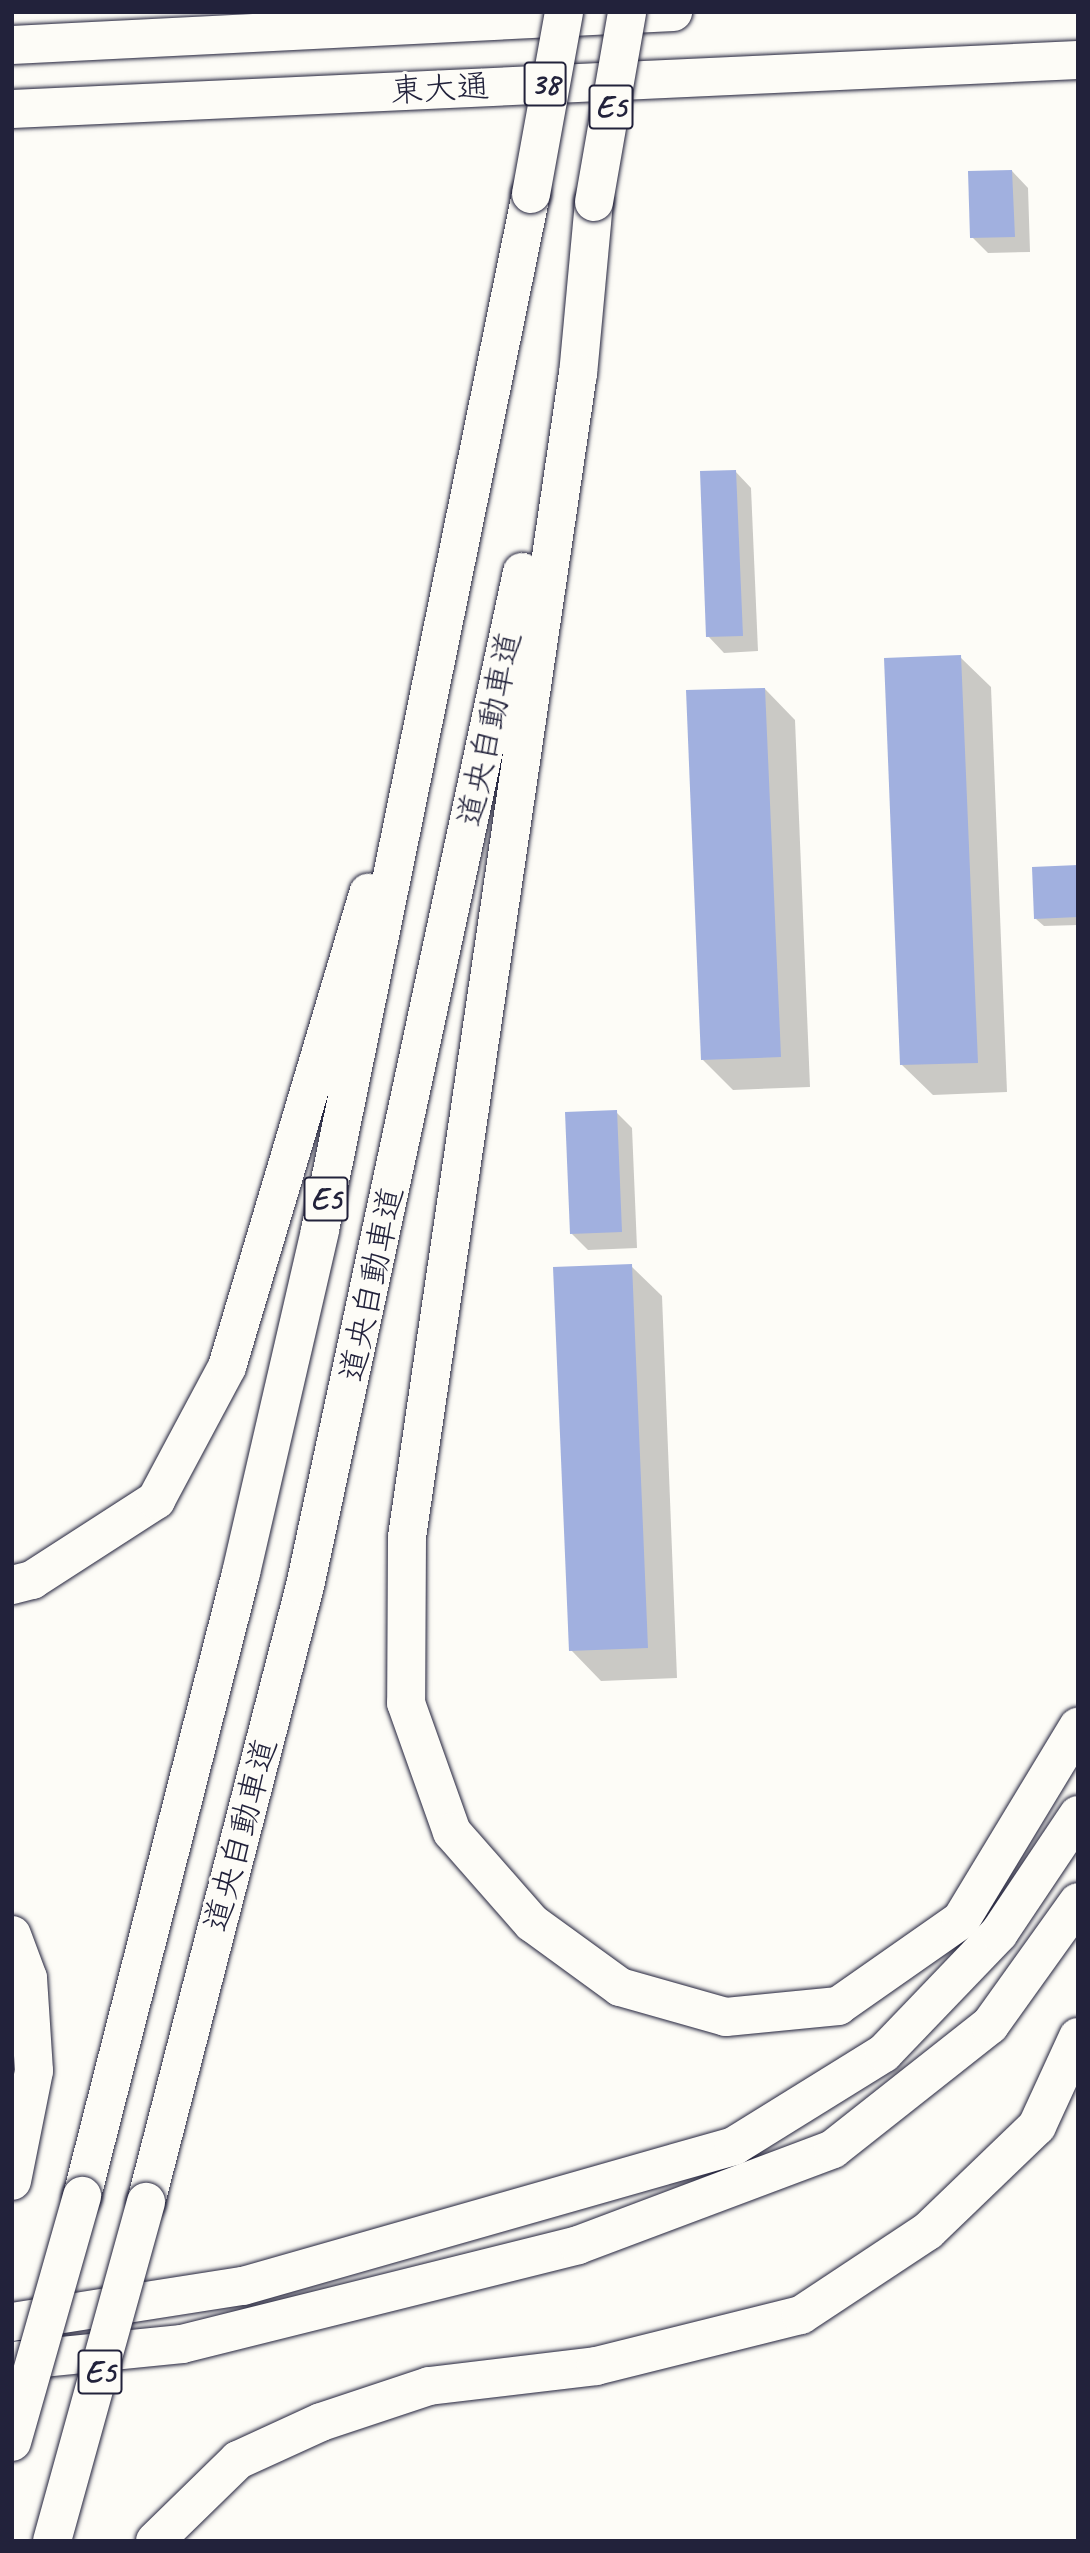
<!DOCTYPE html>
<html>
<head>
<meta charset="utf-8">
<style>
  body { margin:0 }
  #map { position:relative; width:1090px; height:2553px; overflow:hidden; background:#fdfcf7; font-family:Caveat,"Klee One",sans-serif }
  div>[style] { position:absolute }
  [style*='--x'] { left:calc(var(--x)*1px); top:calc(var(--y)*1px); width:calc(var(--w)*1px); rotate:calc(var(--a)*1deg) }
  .shadow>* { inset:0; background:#0003 }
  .building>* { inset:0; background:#a1b0df }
  .roads { filter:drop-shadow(0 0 2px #22223b) drop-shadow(0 0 2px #22223b) }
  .trunk>* { height:38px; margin:-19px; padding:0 19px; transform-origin:19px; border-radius:19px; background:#fdfcf7 }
  .motorway>* { height:38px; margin:-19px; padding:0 19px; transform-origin:19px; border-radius:19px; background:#fdfcf7 }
  .bridges { filter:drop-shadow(0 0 2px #22223b) drop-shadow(0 0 2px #22223b) }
  .motorway-bridge>* { height:38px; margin:-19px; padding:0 19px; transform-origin:19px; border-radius:19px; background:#fdfcf7 }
  span { translate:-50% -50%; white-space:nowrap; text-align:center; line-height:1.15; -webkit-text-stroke:6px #fdfcf7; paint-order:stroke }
  .shield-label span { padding:2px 5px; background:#fdfcf7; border:2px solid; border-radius:5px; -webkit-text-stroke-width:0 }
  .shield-label { font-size:32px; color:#22223b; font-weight:700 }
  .street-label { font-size:33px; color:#22223b }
  .frame { position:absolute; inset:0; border:14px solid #22223b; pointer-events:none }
</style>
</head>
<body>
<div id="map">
  <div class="shadow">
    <div style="clip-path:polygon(1012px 171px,1028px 188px,1030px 252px,988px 253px,972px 237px)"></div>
    <div style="clip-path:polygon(735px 471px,751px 488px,758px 651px,724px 653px,708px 636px)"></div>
    <div style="clip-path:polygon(960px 657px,991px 687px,1007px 1092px,933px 1095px,902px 1065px)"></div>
    <div style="clip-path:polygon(765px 689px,795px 720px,810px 1087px,733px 1090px,702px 1059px)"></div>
    <div style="clip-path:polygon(1078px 867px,1078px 925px,1044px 926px,1036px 919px)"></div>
    <div style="clip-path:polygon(616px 1112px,632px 1128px,637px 1248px,588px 1250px,572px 1234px)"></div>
    <div style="clip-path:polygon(631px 1266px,662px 1296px,677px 1678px,601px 1681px,571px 1650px)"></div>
  </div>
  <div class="building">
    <div style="clip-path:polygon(1012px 170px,1015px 237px,970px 238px,968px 171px)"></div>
    <div style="clip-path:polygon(736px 470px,743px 636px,706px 637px,700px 471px)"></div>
    <div style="clip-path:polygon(961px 655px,978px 1063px,900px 1065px,884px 658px)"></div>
    <div style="clip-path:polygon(765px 688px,781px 1057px,701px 1060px,686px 690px)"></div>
    <div style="clip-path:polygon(1078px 865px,1078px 917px,1034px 919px,1032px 867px)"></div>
    <div style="clip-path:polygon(617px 1110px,622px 1232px,570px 1234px,565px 1112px)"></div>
    <div style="clip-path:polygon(632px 1264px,648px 1648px,569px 1651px,553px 1267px)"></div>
  </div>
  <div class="roads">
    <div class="trunk">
      <div style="--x:12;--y:45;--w:662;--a:-2.86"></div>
      <div style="--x:12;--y:109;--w:1067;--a:-2.63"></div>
    </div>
    <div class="motorway">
      <div style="--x:594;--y:202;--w:172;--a:95.3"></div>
      <div style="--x:578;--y:373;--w:1176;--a:98.36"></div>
      <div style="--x:407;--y:1537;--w:166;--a:90.3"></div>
      <div style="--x:406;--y:1703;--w:137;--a:70.4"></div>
      <div style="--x:452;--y:1832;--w:121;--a:48.7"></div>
      <div style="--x:532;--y:1923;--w:109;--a:36"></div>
      <div style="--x:620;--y:1987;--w:110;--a:15.8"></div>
      <div style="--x:726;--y:2017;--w:113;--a:-5.6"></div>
      <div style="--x:838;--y:2006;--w:150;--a:-35"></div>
      <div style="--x:961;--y:1920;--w:226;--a:-58.8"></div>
      <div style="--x:12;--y:1585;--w:21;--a:-14"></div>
      <div style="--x:32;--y:1580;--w:148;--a:-32.8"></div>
      <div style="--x:156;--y:1500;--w:151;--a:-61.9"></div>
      <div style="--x:227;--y:1367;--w:495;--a:-73.4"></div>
      <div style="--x:12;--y:1935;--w:46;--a:69.6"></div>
      <div style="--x:28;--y:1978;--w:93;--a:86.3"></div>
      <div style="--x:34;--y:2071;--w:112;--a:101.3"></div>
      <div style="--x:82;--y:2196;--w:643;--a:-75.68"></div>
      <div style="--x:241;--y:1573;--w:352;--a:-77"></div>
      <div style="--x:320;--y:1230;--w:1057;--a:-78.49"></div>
      <div style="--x:146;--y:2202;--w:636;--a:-75.53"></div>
      <div style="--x:305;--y:1586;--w:1037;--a:-77.92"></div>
      <div style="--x:12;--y:2322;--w:234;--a:-8.9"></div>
      <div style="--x:243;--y:2286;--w:511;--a:-15.91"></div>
      <div style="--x:734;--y:2146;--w:176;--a:-31.8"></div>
      <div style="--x:884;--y:2053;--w:166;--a:-46.2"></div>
      <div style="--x:999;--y:1933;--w:142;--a:-56.2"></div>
      <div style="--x:12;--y:2361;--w:171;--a:-5.7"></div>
      <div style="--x:182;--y:2344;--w:408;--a:-14"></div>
      <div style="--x:578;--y:2245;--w:272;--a:-20.6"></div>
      <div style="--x:833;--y:2149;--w:200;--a:-38.3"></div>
      <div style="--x:990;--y:2025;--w:151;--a:-54.4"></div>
      <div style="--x:155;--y:2541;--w:116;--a:-44.3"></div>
      <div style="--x:238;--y:2460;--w:91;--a:-24.6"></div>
      <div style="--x:321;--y:2422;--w:114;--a:-18.4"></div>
      <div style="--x:429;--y:2386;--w:168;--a:-6.8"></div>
      <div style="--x:596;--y:2366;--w:211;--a:-14"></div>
      <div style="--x:801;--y:2315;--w:152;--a:-33.5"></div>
      <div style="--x:928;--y:2231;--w:151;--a:-43.9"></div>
      <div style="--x:1037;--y:2126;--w:98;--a:-65.3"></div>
    </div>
  </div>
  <div class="bridges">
    <div class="motorway-bridge">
      <div style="--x:531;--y:194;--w:185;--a:-79.7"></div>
      <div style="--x:594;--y:202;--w:193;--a:-80.1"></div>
      <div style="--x:12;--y:2442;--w:256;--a:-74.1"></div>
      <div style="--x:52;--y:2541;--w:352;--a:-74.5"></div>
    </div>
  </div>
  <div class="shield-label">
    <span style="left:545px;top:84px">38</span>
    <span style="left:611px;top:107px">E5</span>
    <span style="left:326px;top:1199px">E5</span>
    <span style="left:100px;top:2372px">E5</span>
  </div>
  <div class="street-label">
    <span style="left:440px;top:89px;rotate:-3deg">東大通</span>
    <span style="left:490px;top:729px;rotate:-78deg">道央自動車道</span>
    <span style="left:372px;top:1284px;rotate:-78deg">道央自動車道</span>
    <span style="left:241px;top:1835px;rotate:-75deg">道央自動車道</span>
  </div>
  <div class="frame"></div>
</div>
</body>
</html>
